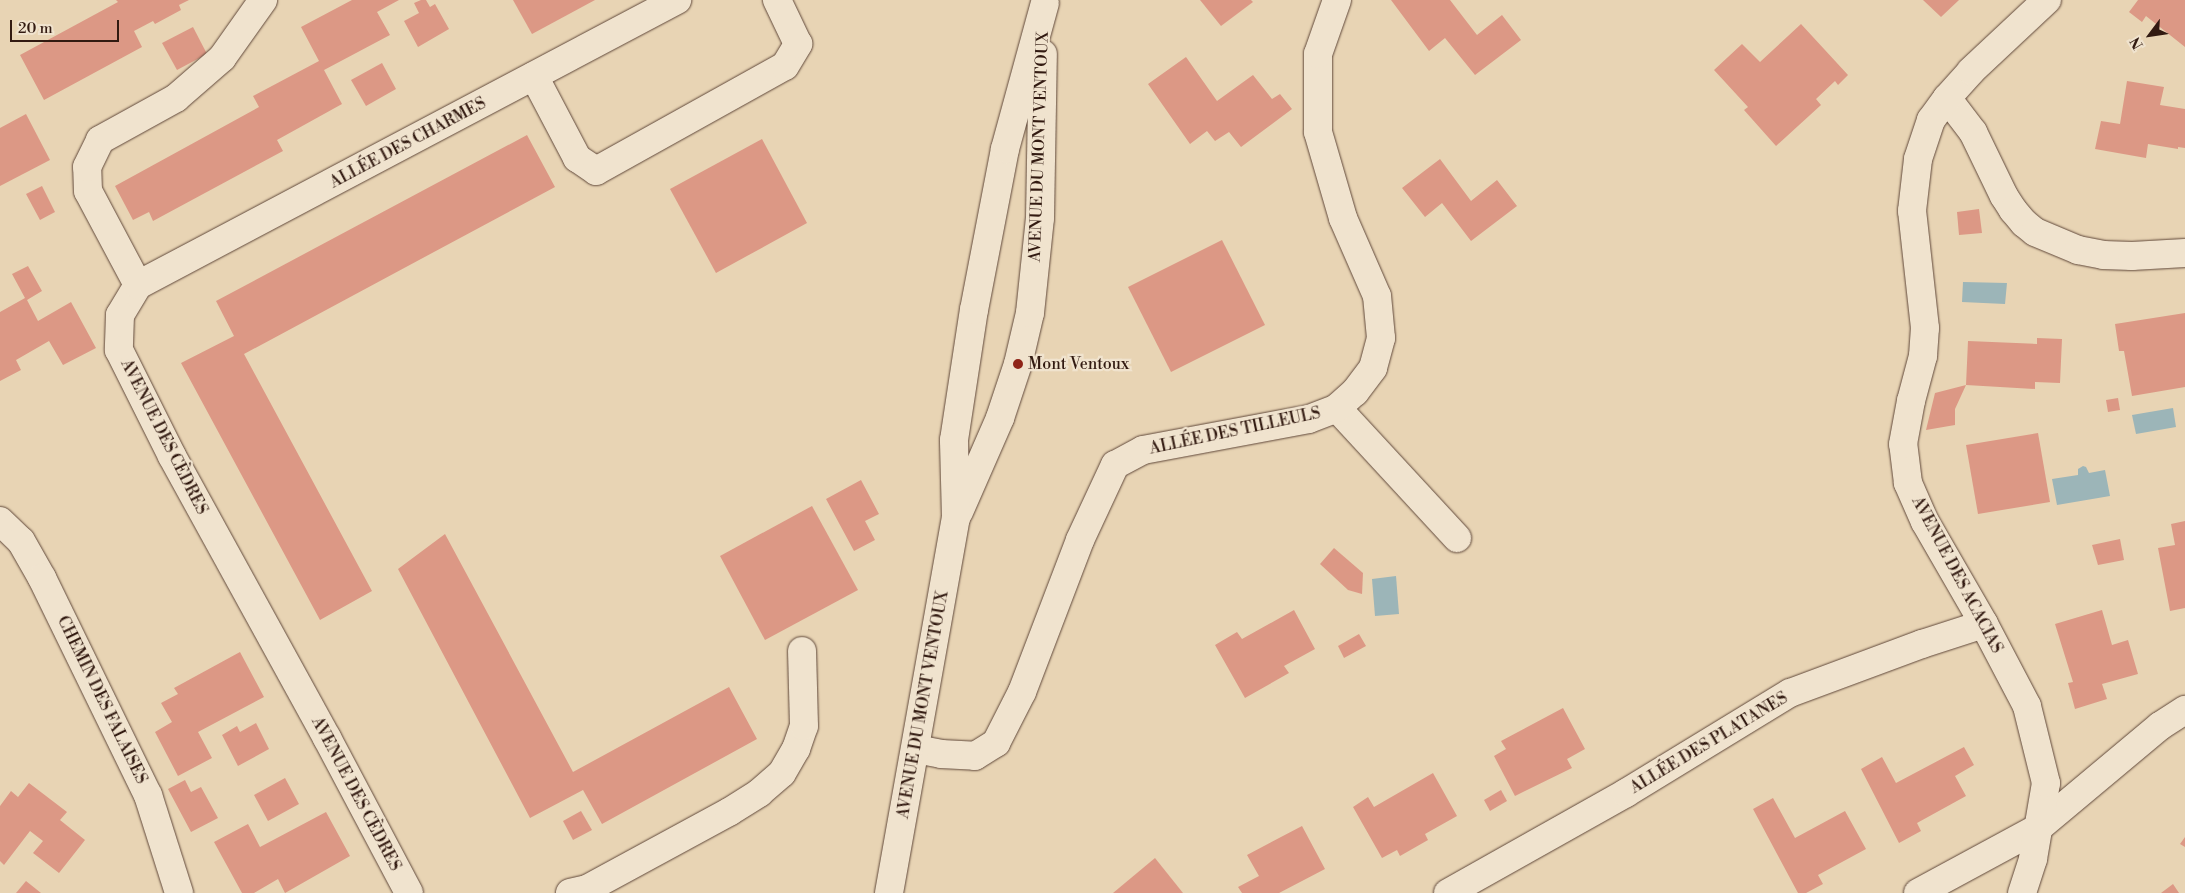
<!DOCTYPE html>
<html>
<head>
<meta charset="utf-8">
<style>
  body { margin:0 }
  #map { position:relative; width:2185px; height:893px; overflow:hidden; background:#e8d4b4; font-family:"Libre Bodoni",serif }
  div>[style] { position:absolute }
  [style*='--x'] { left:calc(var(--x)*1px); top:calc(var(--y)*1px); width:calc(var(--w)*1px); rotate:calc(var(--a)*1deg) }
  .water>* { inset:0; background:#9cb5b8 }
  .building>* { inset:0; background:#dc9885 }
  .roads { filter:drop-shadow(0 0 1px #60483a) drop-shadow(0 0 1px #60483a) }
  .minor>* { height:28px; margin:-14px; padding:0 14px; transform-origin:14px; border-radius:14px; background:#f0e3ce }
  .dots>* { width:14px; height:14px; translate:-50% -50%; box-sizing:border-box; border:2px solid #f0e3ce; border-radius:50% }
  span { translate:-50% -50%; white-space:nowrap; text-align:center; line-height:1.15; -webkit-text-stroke:4.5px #f0e3ce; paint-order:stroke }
  .street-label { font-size:16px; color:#321a11 }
  .poi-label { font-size:16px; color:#321a11 }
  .left { translate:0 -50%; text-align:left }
  .north { position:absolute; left:2125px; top:10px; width:50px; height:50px; -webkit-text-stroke:4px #f0e3ce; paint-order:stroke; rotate:239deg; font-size:14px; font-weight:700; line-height:20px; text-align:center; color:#321a11 }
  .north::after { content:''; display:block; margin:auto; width:18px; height:22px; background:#321a11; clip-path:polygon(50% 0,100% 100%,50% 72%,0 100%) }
  .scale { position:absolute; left:10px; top:20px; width:109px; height:22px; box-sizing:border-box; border:2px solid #321a11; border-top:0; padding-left:6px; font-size:15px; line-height:18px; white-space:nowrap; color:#321a11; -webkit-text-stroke:4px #f0e3ce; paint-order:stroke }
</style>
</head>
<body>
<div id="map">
  <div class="water">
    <div style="clip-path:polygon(1963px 282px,2007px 283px,2005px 304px,1962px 302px)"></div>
    <div style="clip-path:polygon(2173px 408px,2176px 427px,2136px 434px,2132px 415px)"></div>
    <div style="clip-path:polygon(2083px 466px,2086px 467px,2089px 473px,2105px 470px,2110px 496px,2057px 505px,2052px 479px,2078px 475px,2078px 469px)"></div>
    <div style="clip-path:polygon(1396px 576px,1399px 614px,1375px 616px,1372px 579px)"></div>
  </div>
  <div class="building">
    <div style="clip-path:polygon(116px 0,189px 0,179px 5px,181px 10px,155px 24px,153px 21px,134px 31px,142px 47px,44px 100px,20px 55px,118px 2px)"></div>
    <div style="clip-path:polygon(352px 0,399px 0,377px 12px,390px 35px,324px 70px,342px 104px,277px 140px,283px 151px,153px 221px,149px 212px,133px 220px,115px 186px,259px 107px,253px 96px,319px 61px,301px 27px)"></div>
    <div style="clip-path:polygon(421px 0,426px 0,430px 7px,435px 4px,449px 29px,418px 47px,404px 21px,419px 13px,414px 3px)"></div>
    <div style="clip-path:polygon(513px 0,595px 0,532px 34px)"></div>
    <div style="clip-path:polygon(1200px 0,1251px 0,1253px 2px,1221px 26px)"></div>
    <div style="clip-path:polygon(1391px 0,1450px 0,1477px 35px,1502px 15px,1521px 40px,1475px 75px,1445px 38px,1429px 51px)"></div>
    <div style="clip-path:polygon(1923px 0,1959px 0,1941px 17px)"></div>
    <div style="clip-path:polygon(2138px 0,2185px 0,2185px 47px,2146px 16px,2142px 22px,2129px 12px)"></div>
    <div style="clip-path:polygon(1801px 24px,1848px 75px,1838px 85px,1835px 81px,1816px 99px,1821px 105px,1776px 146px,1744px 110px,1748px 107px,1714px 70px,1742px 44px,1760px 62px)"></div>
    <div style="clip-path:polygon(193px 27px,207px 54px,177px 70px,162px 43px)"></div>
    <div style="clip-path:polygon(1186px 57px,1217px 101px,1253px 75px,1272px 99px,1280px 94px,1292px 109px,1241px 147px,1229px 132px,1215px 141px,1207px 131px,1190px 144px,1148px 84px)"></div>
    <div style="clip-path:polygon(382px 63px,396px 89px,366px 106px,351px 80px)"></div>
    <div style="clip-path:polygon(2127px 81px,2164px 87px,2160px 105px,2185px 109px,2185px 148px,2178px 147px,2178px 149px,2148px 144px,2146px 158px,2095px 149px,2101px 121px,2120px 124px)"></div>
    <div style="clip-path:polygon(26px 114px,50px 160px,0 186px,0 128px)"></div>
    <div style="clip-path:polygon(527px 135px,555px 187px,244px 354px,372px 591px,320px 620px,181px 363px,234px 336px,216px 301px)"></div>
    <div style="clip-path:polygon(762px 139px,807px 223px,716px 273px,670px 189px)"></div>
    <div style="clip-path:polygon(1440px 159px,1471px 201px,1497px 180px,1517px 206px,1471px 241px,1442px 203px,1425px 217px,1402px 188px)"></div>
    <div style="clip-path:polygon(42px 186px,55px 212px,40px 220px,26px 194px)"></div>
    <div style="clip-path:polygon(1979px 209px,1982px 233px,1959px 235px,1957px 212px)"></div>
    <div style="clip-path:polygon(1222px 240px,1265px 325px,1171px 372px,1128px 287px)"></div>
    <div style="clip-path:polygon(28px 266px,42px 291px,27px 300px,38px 321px,71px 302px,96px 348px,63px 365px,49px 341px,16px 360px,21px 370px,0 381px,0 312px,25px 298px,12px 274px)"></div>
    <div style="clip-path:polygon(2185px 313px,2185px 387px,2132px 396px,2124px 351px,2119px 351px,2115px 324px)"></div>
    <div style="clip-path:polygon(2037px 338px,2062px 339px,2060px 383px,2035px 382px,2035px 389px,1966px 385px,1968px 341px,2037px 344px)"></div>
    <div style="clip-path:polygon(1966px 385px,1955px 409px,1955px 425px,1926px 430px,1935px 393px)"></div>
    <div style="clip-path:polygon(2118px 398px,2120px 410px,2108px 412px,2106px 400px)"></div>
    <div style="clip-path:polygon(2038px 433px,2050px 502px,1978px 514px,1966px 445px)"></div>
    <div style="clip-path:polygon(861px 480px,879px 514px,865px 521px,875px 540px,854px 551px,826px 499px)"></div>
    <div style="clip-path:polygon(812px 506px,858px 590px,765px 640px,720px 556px)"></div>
    <div style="clip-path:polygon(2185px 521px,2185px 608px,2170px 611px,2158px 548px,2175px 545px,2171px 524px)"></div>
    <div style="clip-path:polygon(445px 534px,573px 772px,729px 687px,757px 739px,602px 824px,583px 790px,530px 818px,398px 569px)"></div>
    <div style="clip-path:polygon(2120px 539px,2124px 560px,2098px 565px,2092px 545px)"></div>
    <div style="clip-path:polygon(1334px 548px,1363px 573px,1362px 594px,1348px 590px,1320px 564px)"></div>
    <div style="clip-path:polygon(1294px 610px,1315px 649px,1284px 666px,1289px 673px,1245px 698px,1215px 645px,1237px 632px,1242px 639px)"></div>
    <div style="clip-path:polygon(2102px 610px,2112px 645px,2128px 640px,2138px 674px,2102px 684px,2107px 699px,2075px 709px,2068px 683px,2073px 682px,2055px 624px)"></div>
    <div style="clip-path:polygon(1359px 634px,1366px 646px,1344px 658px,1338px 646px)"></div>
    <div style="clip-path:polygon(240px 652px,264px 697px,198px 732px,212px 758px,178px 776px,155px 732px,172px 722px,161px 703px,178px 694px,174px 688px)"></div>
    <div style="clip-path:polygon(1563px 708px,1585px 749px,1567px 759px,1572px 768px,1515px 796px,1494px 756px,1506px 749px,1501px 741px)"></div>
    <div style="clip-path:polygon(256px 723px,269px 749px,238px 766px,222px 735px,237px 726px,240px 732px)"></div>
    <div style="clip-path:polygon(1964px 747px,1974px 765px,1955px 776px,1966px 796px,1917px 823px,1921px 831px,1899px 843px,1861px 769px,1882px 757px,1896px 783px)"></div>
    <div style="clip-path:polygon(1433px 773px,1457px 816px,1425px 834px,1428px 840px,1400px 856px,1397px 850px,1382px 858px,1353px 807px,1368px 797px,1374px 807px)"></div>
    <div style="clip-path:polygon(285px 778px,299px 804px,268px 821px,254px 795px)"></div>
    <div style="clip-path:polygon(185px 780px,191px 792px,201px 787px,218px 818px,191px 832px,168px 789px)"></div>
    <div style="clip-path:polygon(29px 783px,67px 812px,60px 820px,85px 840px,59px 873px,33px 853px,43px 841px,30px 831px,4px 865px,0 861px,0 806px,11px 791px,18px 797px)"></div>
    <div style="clip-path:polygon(1501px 790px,1507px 801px,1490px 811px,1484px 800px)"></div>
    <div style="clip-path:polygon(1773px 798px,1795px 838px,1845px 811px,1866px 849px,1818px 875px,1823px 884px,1806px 893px,1798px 893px,1753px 809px)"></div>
    <div style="clip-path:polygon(581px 811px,592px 830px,573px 840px,563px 821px)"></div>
    <div style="clip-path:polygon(326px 812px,350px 856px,285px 893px,278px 879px,254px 893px,242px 893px,214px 842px,248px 824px,260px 847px)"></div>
    <div style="clip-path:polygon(1302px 826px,1325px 869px,1279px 893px,1242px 893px,1238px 887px,1259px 876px,1247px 855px)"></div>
    <div style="clip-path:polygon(2185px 837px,2185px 847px,2180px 844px)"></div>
    <div style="clip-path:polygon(1155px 858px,1183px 893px,1113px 893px)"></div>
    <div style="clip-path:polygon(26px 881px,41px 893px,16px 893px)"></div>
    <div style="clip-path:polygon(2173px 884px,2179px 893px,2161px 893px)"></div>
  </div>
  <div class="roads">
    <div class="minor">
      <div style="--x:534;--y:76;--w:93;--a:62.3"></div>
      <div style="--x:577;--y:158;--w:23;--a:34"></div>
      <div style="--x:596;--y:171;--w:216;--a:-29.1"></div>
      <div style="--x:785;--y:66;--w:26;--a:-59"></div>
      <div style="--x:798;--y:44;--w:49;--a:-115.5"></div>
      <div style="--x:1947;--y:98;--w:43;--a:52.6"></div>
      <div style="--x:1973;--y:132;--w:71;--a:64.2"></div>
      <div style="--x:2004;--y:196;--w:17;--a:57"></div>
      <div style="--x:2013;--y:210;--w:17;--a:50"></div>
      <div style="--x:2024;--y:223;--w:14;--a:39"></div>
      <div style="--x:2035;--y:232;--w:47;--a:22.7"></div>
      <div style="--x:2078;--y:250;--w:25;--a:11"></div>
      <div style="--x:2103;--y:255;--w:29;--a:2"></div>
      <div style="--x:2132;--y:256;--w:53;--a:-3.2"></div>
      <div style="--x:138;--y:285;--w:35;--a:121"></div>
      <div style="--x:120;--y:315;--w:35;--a:92"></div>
      <div style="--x:119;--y:350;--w:119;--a:63.4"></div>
      <div style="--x:172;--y:456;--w:322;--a:61.2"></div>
      <div style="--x:327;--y:738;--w:175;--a:62.1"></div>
      <div style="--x:138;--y:285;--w:610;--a:-27.87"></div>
      <div style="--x:138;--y:285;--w:106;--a:-118"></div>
      <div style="--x:88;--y:191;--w:24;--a:-92"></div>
      <div style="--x:87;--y:167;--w:30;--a:-64"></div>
      <div style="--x:100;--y:140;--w:87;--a:-28.9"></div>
      <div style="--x:176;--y:98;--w:61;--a:-41"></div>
      <div style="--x:222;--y:58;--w:71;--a:-54.7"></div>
      <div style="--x:1337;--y:408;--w:177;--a:47.3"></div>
      <div style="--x:959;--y:512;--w:103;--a:-66.4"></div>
      <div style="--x:1000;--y:418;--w:57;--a:-71.6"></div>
      <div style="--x:1018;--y:364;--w:52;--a:-76.8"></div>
      <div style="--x:1030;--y:313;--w:96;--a:-84"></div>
      <div style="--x:1040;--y:218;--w:164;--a:-89"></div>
      <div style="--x:0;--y:521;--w:29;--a:44"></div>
      <div style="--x:21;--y:541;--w:43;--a:60.4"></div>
      <div style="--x:42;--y:578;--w:242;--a:64"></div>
      <div style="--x:148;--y:795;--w:103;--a:72.4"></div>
      <div style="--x:916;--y:749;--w:25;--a:11"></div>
      <div style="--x:941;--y:754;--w:34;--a:3"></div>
      <div style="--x:975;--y:756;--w:25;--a:-32"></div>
      <div style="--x:996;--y:743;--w:57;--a:-63"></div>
      <div style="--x:1022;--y:692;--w:163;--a:-69.1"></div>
      <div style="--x:1080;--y:540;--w:83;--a:-65"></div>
      <div style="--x:1115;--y:465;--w:32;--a:-28"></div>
      <div style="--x:1143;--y:450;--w:169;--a:-10.6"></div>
      <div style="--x:1309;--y:419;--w:30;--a:-21"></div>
      <div style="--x:1337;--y:408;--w:24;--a:-42"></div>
      <div style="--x:1355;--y:392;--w:30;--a:-53"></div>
      <div style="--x:1373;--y:368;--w:31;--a:-75"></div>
      <div style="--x:1381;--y:338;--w:42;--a:-95.4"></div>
      <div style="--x:1377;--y:296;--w:85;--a:-113.6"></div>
      <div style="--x:1343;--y:218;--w:90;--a:-106.2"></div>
      <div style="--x:1318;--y:132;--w:78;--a:-90"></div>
      <div style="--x:1318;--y:54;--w:57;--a:-70.6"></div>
      <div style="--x:570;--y:893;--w:17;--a:-13"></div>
      <div style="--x:587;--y:889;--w:162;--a:-28.5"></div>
      <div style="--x:729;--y:812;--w:36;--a:-32"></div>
      <div style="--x:759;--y:793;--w:30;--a:-41"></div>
      <div style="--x:782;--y:773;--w:28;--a:-60"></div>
      <div style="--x:796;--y:749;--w:24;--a:-71"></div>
      <div style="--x:804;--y:726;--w:75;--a:-91.5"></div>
      <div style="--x:889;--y:893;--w:381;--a:-79.9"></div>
      <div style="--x:956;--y:518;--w:78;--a:-91.5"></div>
      <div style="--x:954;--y:440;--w:132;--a:-81.3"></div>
      <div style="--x:974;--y:310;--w:164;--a:-79.1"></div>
      <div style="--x:1005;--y:149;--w:151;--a:-74.7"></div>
      <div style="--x:1448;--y:893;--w:204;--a:-29.3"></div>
      <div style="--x:1626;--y:793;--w:192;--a:-31.4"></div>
      <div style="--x:1790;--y:693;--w:141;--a:-20.4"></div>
      <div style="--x:1922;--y:644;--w:65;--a:-17.9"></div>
      <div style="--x:1918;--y:893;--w:136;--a:-28.4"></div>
      <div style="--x:2038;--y:828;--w:159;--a:-39.9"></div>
      <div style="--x:2160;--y:726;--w:30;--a:-33"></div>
      <div style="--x:2022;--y:893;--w:36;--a:-72"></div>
      <div style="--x:2033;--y:859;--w:77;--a:-80.3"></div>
      <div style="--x:2046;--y:783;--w:79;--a:-103.9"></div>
      <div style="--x:2027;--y:706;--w:93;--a:-117.7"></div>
      <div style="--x:1984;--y:624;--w:118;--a:-120"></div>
      <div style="--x:1925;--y:522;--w:43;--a:-113.6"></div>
      <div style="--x:1908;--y:483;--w:39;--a:-97"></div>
      <div style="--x:1903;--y:444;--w:44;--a:-79.5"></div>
      <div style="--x:1911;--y:401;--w:47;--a:-75.1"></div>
      <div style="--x:1923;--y:356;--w:28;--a:-86"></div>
      <div style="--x:1925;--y:328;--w:118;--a:-96.3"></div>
      <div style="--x:1912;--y:211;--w:52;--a:-83.4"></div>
      <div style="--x:1918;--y:159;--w:41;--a:-71.6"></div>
      <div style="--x:1931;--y:120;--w:27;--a:-54"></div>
      <div style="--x:1947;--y:98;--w:36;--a:-48"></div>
      <div style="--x:1971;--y:71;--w:104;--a:-43.1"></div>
    </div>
  </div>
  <div class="dots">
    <div style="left:1018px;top:364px;background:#8f2418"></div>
  </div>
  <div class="street-label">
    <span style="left:408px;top:143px;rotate:-28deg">ALLÉE DES CHARMES</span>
    <span style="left:1039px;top:147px;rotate:-88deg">AVENUE DU MONT VENTOUX</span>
    <span style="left:1235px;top:431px;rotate:-12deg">ALLÉE DES TILLEULS</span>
    <span style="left:164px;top:437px;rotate:63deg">AVENUE DES CÈDRES</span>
    <span style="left:1957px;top:575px;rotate:62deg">AVENUE DES ACACIAS</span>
    <span style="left:102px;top:700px;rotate:64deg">CHEMIN DES FALAISES</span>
    <span style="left:923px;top:705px;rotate:-80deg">AVENUE DU MONT VENTOUX</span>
    <span style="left:1709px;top:743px;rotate:-31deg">ALLÉE DES PLATANES</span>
    <span style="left:356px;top:794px;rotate:62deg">AVENUE DES CÈDRES</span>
  </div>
  <div class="poi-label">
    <span class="left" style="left:1028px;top:364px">Mont Ventoux</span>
  </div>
  <div class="north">N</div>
  <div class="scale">20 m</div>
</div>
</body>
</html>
